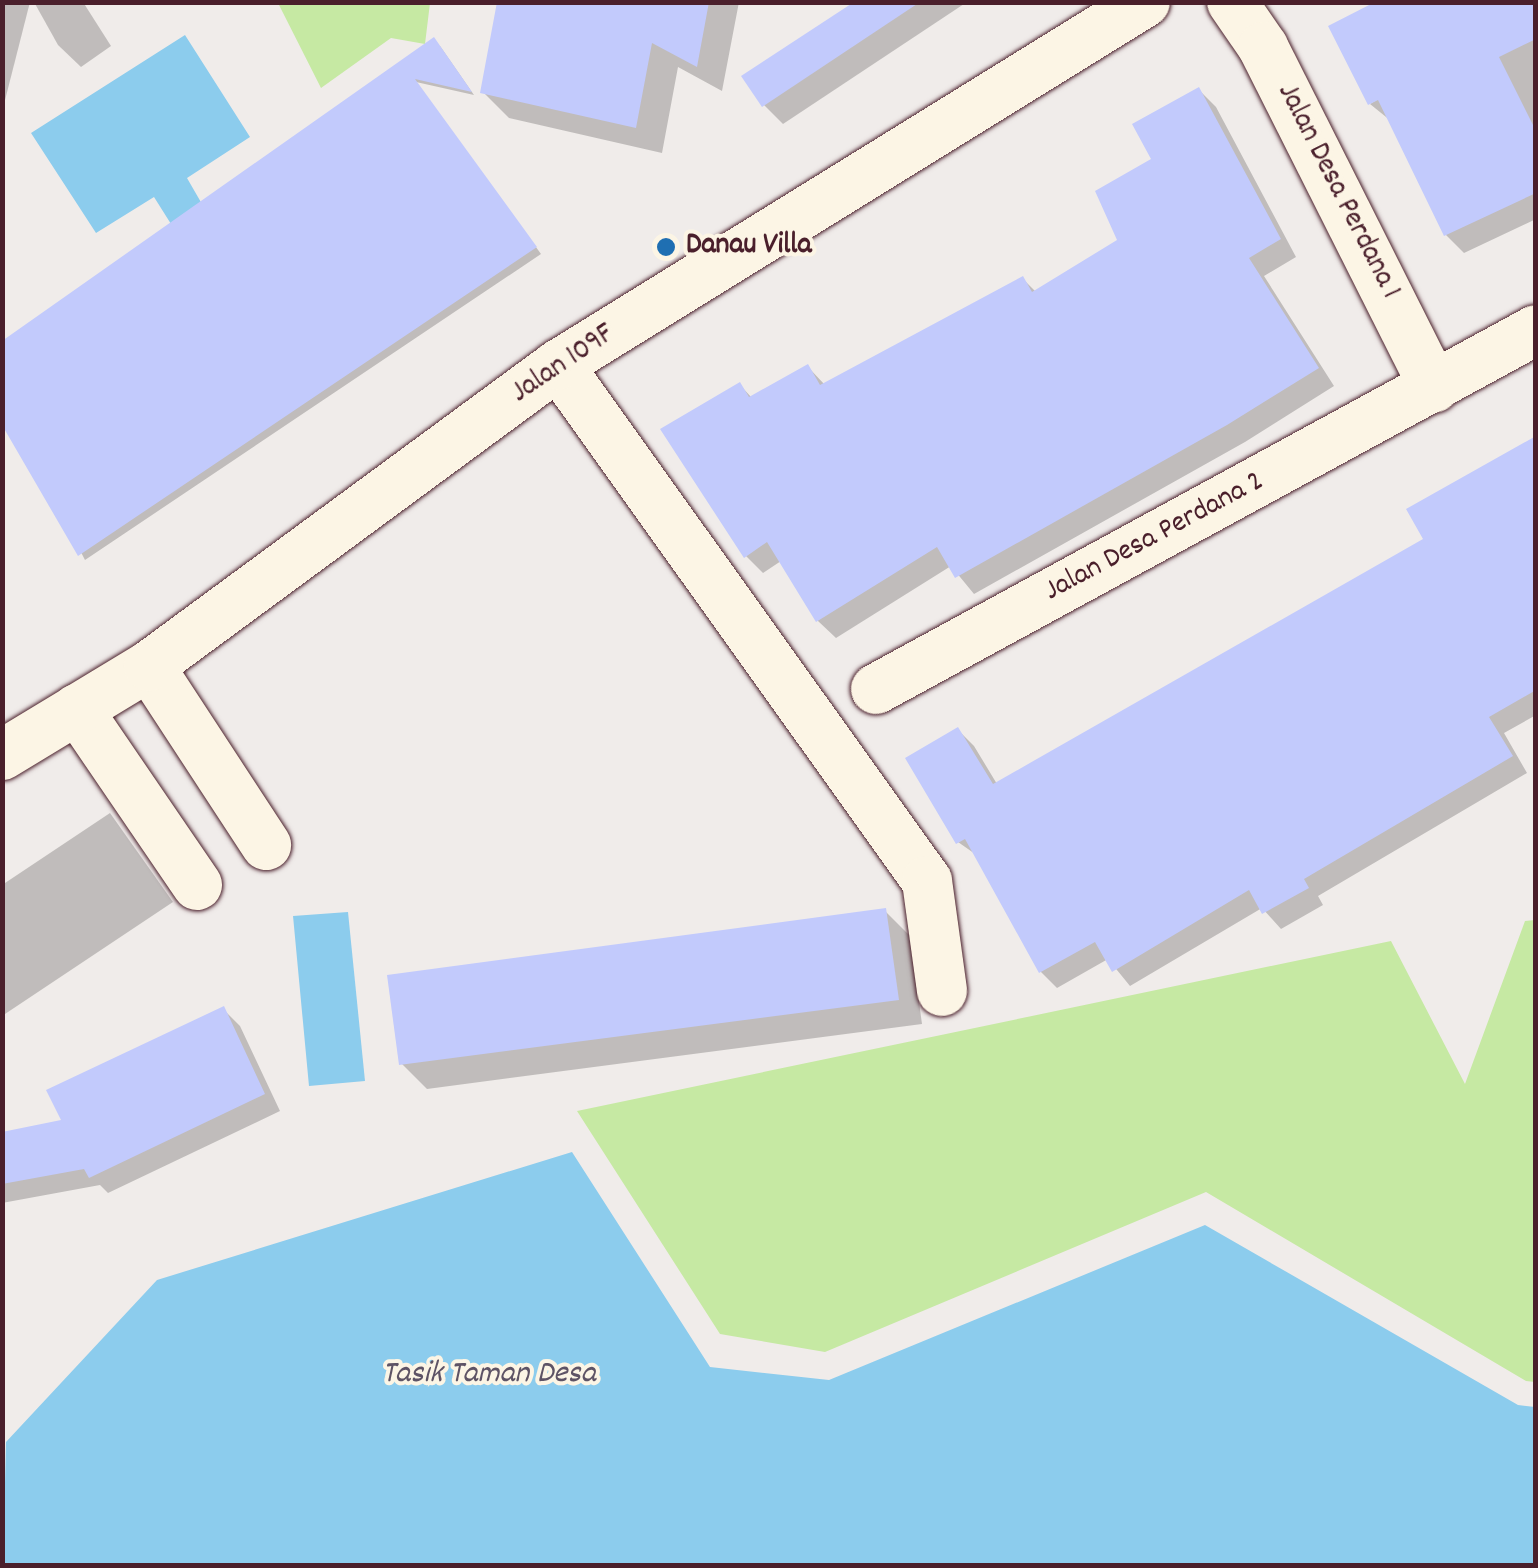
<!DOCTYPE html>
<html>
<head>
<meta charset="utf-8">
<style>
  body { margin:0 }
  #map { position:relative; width:1538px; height:1568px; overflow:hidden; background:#f0ecea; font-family:Dekko,sans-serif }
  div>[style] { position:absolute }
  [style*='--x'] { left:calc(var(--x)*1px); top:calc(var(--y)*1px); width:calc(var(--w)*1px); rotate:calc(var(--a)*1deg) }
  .green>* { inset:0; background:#c6e9a3 }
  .water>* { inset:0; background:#8ccced }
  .shadow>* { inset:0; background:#0003 }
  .building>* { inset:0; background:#c2cafc }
  .roads { filter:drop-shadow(0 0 2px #4a1f2b) drop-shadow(0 0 2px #4a1f2b) }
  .minor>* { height:50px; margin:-25px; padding:0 25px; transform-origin:25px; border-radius:25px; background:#fcf5e5 }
  .dots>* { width:28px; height:28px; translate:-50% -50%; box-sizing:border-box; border:5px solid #fcf5e5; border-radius:50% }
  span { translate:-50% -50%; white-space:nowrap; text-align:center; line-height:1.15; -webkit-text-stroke:8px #fcf5e5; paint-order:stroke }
  .street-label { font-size:30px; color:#4a1f2b }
  .poi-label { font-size:30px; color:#4a1f2b; font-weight:700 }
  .left { translate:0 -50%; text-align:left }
  .water-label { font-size:32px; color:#5e5365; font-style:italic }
  .frame { position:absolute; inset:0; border:5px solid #4a1f2b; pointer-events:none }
</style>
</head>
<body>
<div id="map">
  <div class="green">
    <div style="clip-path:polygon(278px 3px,430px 3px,425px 44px,391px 38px,321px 88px)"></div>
    <div style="clip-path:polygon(1535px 920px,1535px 1382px,1526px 1381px,1206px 1192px,825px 1352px,720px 1334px,577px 1111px,1391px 941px,1465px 1084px,1525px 921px)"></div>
  </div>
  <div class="water">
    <div style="clip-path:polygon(185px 35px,250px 137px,187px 178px,202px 204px,171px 224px,154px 197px,96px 233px,31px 133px)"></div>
    <div style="clip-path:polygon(348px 912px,365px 1081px,309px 1086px,293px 916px)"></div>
    <div style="clip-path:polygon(572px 1152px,710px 1367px,829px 1380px,1205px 1225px,1518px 1405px,1535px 1407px,1535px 1565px,3px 1565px,6px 1442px,157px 1280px)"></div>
  </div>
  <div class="shadow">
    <div style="clip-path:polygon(2px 2px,30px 2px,2px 112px)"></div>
    <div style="clip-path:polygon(34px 2px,83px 2px,111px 46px,81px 67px,58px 45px)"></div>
    <div style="clip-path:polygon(499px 2px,739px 2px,722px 91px,678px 67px,662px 153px,509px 118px,483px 92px)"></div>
    <div style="clip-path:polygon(858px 2px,967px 2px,783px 124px,764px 105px)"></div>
    <div style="clip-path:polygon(1536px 2px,1536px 219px,1464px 253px,1446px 235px,1391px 121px,1370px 104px)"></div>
    <div style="clip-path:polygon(440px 46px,474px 95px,416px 82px,541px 254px,85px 560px,2px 399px)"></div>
    <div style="clip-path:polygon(1199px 90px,1216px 107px,1296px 257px,1264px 276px,1334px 386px,1245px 442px,974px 594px,951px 566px,836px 638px,818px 621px,781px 561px,763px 573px,746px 556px,740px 385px,752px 398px,808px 367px,825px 385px,1023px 279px,1036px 292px,1121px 241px,1155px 160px)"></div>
    <div style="clip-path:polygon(1536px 665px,1536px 715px,1504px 733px,1527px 773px,1318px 896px,1323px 905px,1281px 929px,1262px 908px,1130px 986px,1108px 959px,1057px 988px,1041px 972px,978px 856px,958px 842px,958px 730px,974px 746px,997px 784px)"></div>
    <div style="clip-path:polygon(110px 813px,173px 902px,2px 1016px,2px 885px)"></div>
    <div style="clip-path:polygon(885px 911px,910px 936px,922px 1024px,427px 1089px,402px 1064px)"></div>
    <div style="clip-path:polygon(223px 1009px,240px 1026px,280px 1111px,108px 1193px,100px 1185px,2px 1203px,2px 1133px,65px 1122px)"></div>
  </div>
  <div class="building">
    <div style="clip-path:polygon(497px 2px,709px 2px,697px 67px,652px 43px,636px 128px,480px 93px)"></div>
    <div style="clip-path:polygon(854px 2px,920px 2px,762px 107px,741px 76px)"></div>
    <div style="clip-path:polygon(1375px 2px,1536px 2px,1536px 39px,1499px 57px,1536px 131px,1536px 193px,1444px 236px,1378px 100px,1368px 105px,1328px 26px)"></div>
    <div style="clip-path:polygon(434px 37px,472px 92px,415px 79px,537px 247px,78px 556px,2px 425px,2px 341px)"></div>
    <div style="clip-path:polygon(1199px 87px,1281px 239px,1249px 258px,1319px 368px,1227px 425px,955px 578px,937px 547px,816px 622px,767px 542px,744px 558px,660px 429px,740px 382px,749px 397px,808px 364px,820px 385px,1023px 276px,1032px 292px,1117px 240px,1095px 191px,1151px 159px,1132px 124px)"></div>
    <div style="clip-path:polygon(1536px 436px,1536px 690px,1489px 717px,1513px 756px,1304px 879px,1309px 888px,1262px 914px,1249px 890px,1112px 972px,1095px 942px,1039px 973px,965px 839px,956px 844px,905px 758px,958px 727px,993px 784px,1423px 539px,1406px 509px)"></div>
    <div style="clip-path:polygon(886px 908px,899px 1000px,399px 1065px,387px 975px)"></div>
    <div style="clip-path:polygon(224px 1006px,265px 1094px,89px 1178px,84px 1169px,2px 1184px,2px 1132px,61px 1120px,46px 1090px)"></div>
  </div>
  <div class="roads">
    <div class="minor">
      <div style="--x:1232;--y:2;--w:55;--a:55.4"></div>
      <div style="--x:1263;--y:47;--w:381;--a:63.3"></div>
      <div style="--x:558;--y:365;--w:634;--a:54.43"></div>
      <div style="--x:927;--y:881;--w:111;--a:82.2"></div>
      <div style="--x:149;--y:666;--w:214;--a:56.8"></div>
      <div style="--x:876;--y:689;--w:751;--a:-28.54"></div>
      <div style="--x:77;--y:709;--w:213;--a:55.7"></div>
      <div style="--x:2;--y:755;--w:172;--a:-31.2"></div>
      <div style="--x:149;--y:666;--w:508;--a:-36.35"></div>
      <div style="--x:558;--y:365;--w:690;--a:-31.73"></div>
    </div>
  </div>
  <div class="dots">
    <div style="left:666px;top:247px;background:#1f6fb2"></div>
  </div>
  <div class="street-label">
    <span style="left:1337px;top:192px;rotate:63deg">Jalan Desa Perdana 1</span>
    <span style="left:564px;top:365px;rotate:-34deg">Jalan 109F</span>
    <span style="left:1155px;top:538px;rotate:-28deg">Jalan Desa Perdana 2</span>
  </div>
  <div class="poi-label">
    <span class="left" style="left:686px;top:247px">Danau Villa</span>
  </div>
  <div class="water-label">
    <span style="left:489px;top:1375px">Tasik Taman Desa</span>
  </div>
  <div class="frame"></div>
</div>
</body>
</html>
